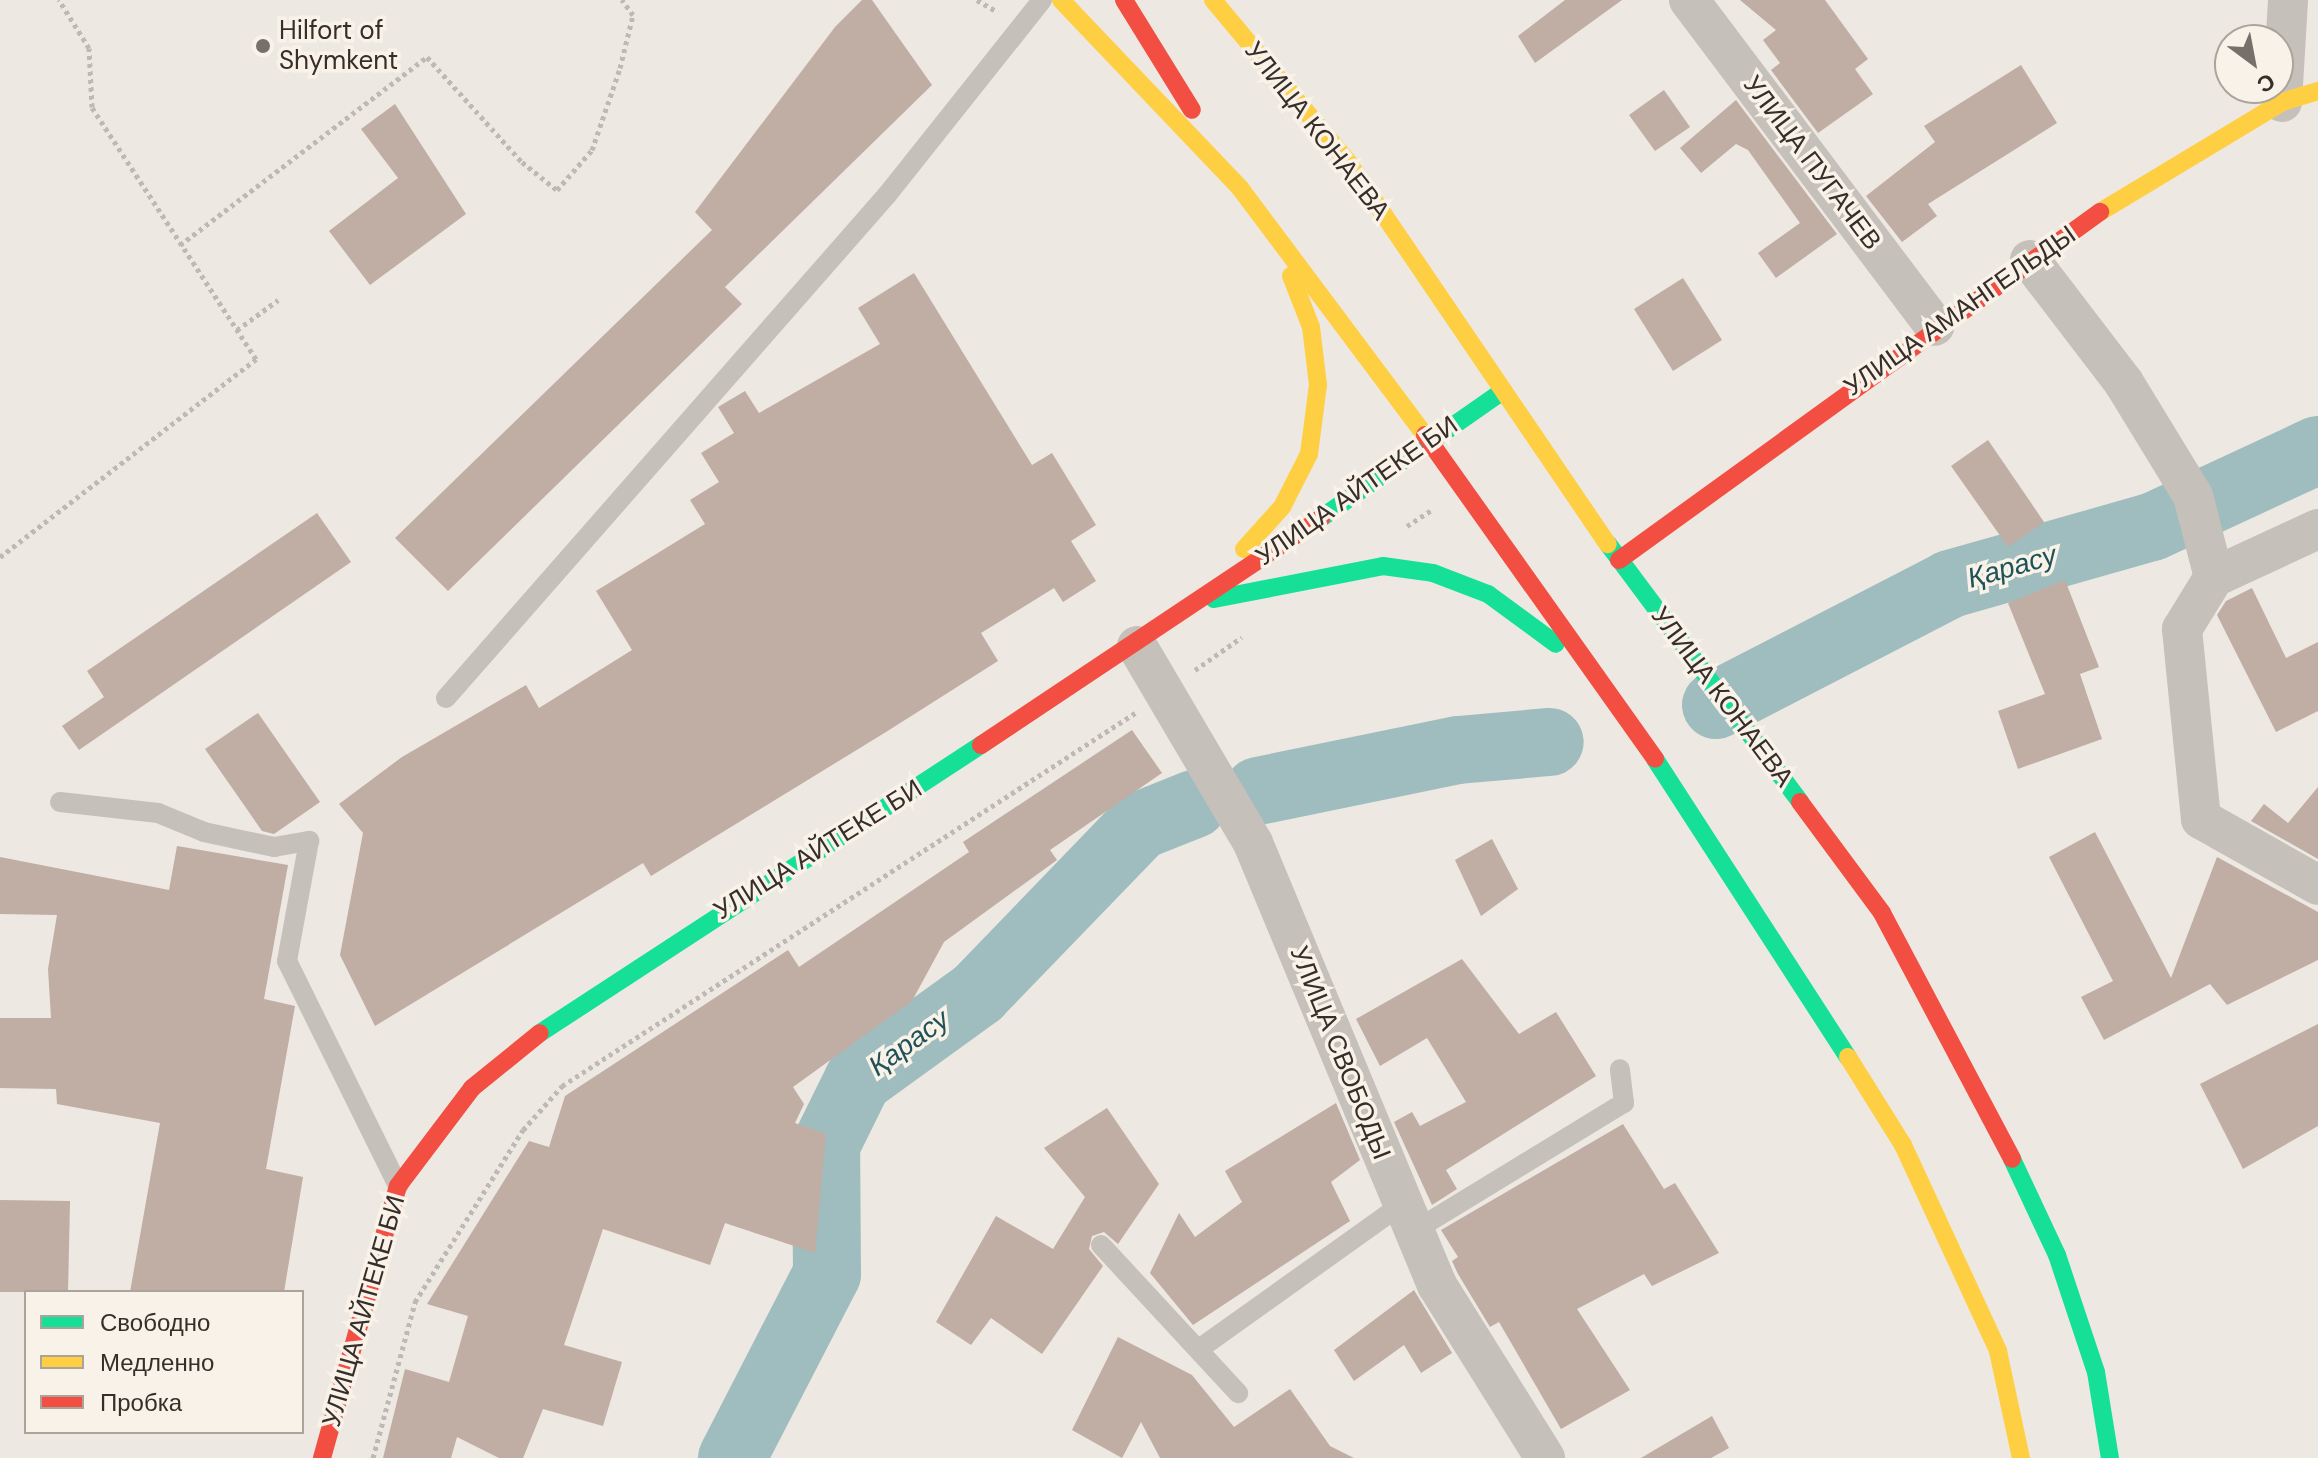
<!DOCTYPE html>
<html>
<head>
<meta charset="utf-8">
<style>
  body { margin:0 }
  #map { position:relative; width:2318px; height:1458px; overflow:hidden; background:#ede8e2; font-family:"DM Sans",sans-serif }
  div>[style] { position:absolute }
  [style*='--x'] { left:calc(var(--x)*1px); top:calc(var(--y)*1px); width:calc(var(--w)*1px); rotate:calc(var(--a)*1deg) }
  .river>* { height:68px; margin:-34px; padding:0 34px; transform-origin:34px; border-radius:34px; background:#9fbdbe }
  .building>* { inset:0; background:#c0ada4 }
  .path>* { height:5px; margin-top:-2.5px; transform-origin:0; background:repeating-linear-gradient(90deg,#bfb9b3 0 4px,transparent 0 8px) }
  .lane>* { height:20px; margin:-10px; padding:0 10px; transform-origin:10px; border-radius:10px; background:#c6c0bb }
  .street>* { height:40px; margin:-20px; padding:0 20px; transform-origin:20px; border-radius:20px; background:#c6c0bb }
  .fast>* { height:18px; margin:-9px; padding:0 9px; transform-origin:9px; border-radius:9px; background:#16e098 }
  .slow>* { height:18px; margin:-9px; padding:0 9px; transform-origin:9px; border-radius:9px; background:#ffcf43 }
  .jam>* { height:18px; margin:-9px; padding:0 9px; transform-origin:9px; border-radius:9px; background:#f24e42 }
  .dots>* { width:22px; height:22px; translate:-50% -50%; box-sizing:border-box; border:4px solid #f9f2e9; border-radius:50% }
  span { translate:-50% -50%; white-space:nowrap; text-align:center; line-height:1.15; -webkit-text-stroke:7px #f9f2e9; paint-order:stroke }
  .poi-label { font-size:26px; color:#372e29 }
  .left { translate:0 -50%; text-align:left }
  .street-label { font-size:26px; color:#372e29 }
  .water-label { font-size:28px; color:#1f5357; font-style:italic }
  .legend { position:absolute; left:24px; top:1290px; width:280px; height:144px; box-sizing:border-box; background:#f9f2e9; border:2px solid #aba49c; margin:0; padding:10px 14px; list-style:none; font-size:24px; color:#372e29 }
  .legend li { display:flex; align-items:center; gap:16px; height:40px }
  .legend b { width:40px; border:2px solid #aba49c }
  .north { position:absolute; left:2214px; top:24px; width:80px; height:80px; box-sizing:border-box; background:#f9f2e9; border:2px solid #aba49c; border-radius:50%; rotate:148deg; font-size:22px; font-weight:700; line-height:32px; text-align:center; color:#372e29 }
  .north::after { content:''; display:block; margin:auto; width:28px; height:36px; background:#776f6a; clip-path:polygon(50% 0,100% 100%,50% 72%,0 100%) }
</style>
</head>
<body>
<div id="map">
  <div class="river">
    <div style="--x:1716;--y:705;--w:263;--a:-27.3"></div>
    <div style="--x:1950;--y:584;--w:210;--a:-15.8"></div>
    <div style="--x:2152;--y:527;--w:183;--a:-24.9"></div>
    <div style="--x:1258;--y:791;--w:204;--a:-11.6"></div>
    <div style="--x:1458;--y:750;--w:92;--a:-5"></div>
    <div style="--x:732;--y:1458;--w:207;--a:-62.7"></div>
    <div style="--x:827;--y:1274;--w:129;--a:-90.4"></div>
    <div style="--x:826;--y:1145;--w:72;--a:-63.8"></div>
    <div style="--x:858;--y:1080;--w:148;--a:-35.9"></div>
    <div style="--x:978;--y:993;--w:232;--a:-46"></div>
    <div style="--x:1139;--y:826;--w:59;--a:-21.8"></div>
  </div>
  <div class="building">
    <div style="clip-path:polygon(862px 0,872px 0,932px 85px,725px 287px,742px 304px,448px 591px,395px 538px,712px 230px,695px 212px,835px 27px)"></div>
    <div style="clip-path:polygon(1565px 0,1622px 0,1535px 63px,1518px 36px)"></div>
    <div style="clip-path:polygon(1740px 0,1825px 0,1868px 59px,1855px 69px,1873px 94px,1818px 133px,1771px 70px,1780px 63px,1763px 40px,1776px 30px)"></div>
    <div style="clip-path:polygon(2021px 65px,2057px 123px,1928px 204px,1937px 216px,1902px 242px,1866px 196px,1935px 142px,1924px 126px)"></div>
    <div style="clip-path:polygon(1664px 90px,1690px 127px,1655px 151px,1629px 115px)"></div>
    <div style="clip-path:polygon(1736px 100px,1837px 234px,1776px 278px,1758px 253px,1800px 223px,1748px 150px,1736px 144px,1701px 173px,1680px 148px)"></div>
    <div style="clip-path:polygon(395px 104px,466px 214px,370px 285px,329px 231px,398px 178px,361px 129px)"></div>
    <div style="clip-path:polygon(914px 273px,1032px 465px,1052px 453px,1096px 525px,1071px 541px,1096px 581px,1063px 602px,1054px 588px,981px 633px,998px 661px,886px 732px,651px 876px,643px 863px,375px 1026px,340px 955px,363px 833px,339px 804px,402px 757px,526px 685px,539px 708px,632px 650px,596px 591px,705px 524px,690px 500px,719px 482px,701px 453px,734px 433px,718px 407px,745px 391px,759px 413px,880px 344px,858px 308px)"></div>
    <div style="clip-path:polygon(1683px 278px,1722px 340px,1673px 371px,1634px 309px)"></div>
    <div style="clip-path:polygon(1988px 440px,2044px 522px,2008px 547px,1951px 466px)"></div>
    <div style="clip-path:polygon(317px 513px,351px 562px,79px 750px,62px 726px,104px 697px,87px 671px)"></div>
    <div style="clip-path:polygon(2065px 580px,2099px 667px,2080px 674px,2102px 739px,2018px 769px,1998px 711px,2045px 694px,2008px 603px)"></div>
    <div style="clip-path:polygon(2252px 588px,2286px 658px,2318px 642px,2318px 711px,2276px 732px,2217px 615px,2226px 601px)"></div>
    <div style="clip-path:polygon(258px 713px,320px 802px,274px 834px,262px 831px,205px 749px)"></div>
    <div style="clip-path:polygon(1132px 730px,1162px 773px,1050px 850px,1057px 860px,944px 942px,912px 1001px,793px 1087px,804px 1104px,795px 1123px,826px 1134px,815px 1253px,725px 1223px,710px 1265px,603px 1229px,564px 1345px,622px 1362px,603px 1426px,543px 1409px,523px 1458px,499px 1458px,457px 1437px,451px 1458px,383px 1458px,405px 1369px,449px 1382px,468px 1316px,427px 1304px,529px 1141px,549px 1147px,565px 1096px,788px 950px,799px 967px,969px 852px,963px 842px)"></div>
    <div style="clip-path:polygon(2318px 787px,2318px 859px,2251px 821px,2264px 804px,2288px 823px)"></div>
    <div style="clip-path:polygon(2095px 832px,2171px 978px,2217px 857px,2318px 912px,2318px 960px,2227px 1005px,2210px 984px,2104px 1040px,2081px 997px,2113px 981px,2049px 857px)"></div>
    <div style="clip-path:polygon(1492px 839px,1518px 889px,1481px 916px,1455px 860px)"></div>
    <div style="clip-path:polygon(177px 846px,288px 865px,264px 999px,295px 1006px,266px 1169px,303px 1177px,284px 1292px,130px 1292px,160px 1123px,57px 1104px,56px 1089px,0 1088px,0 1018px,51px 1018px,48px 969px,57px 915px,0 914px,0 857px,169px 890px)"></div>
    <div style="clip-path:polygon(1462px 959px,1519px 1034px,1556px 1012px,1596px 1076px,1446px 1170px,1457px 1189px,1432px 1205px,1394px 1122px,1412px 1112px,1420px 1126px,1466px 1102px,1427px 1038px,1380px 1066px,1356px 1019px)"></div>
    <div style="clip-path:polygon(2318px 1024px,2318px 1126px,2243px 1169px,2200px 1084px)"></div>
    <div style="clip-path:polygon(1336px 1103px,1360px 1160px,1331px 1182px,1350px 1221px,1193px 1325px,1150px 1273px,1179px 1213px,1195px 1237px,1242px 1202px,1225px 1171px)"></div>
    <div style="clip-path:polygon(1107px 1108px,1159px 1184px,1118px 1244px,1104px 1232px,1092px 1236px,1089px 1249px,1103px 1266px,1042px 1354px,991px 1318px,971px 1345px,936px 1322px,996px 1216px,1053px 1249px,1085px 1197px,1044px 1148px)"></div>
    <div style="clip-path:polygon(1623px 1124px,1664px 1189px,1675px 1183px,1719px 1253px,1652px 1286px,1644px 1274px,1577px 1309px,1630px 1390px,1561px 1429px,1499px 1322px,1490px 1327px,1458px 1274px,1452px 1261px,1458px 1257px,1441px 1230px)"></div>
    <div style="clip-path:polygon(0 1200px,70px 1201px,68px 1292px,0 1292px)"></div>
    <div style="clip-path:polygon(1414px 1290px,1452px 1353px,1421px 1373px,1404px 1345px,1354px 1381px,1334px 1350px)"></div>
    <div style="clip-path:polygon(1118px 1337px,1192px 1375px,1234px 1427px,1290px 1389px,1330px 1446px,1354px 1458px,1160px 1458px,1141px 1422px,1122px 1458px,1072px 1430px)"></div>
    <div style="clip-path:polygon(1712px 1416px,1729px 1448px,1711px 1458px,1641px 1458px)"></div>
  </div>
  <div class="path">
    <div style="--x:977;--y:0;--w:24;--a:30"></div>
    <div style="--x:180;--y:245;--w:310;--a:-37.3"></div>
    <div style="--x:427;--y:57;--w:142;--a:47.9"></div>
    <div style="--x:522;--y:162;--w:45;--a:38.7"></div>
    <div style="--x:557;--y:190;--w:53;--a:-48.8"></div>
    <div style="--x:592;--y:150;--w:87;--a:-71.1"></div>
    <div style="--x:620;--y:68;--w:55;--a:-76.2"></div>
    <div style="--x:633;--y:15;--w:19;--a:-126"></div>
    <div style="--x:237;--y:330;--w:51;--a:-36.2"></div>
    <div style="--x:1407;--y:526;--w:30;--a:-33"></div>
    <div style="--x:0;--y:557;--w:324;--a:-37.7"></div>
    <div style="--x:256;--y:359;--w:301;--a:-123.1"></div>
    <div style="--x:92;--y:107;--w:59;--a:-92.9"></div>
    <div style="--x:89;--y:48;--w:57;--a:-122"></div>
    <div style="--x:1195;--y:670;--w:57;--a:-35.1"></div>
    <div style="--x:373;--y:1458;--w:162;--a:-74.9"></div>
    <div style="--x:415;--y:1302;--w:203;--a:-57.9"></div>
    <div style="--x:523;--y:1130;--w:59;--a:-48.4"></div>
    <div style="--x:562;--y:1086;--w:684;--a:-33.06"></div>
  </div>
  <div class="lane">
    <div style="--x:446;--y:698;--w:669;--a:-48.76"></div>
    <div style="--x:887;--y:195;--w:249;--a:-51.5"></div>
    <div style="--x:60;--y:802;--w:99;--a:6.4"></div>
    <div style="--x:158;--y:813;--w:50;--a:22.4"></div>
    <div style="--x:204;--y:832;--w:72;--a:12.1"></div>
    <div style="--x:274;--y:847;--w:36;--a:-10"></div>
    <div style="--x:309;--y:841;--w:122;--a:100.4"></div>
    <div style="--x:287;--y:961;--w:251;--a:63.7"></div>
    <div style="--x:1414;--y:1231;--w:246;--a:-31.4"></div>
    <div style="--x:1624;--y:1103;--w:34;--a:-97"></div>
    <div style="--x:1101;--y:1245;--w:202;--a:47.2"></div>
    <div style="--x:1199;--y:1349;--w:249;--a:-35.5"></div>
  </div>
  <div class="street">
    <div style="--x:1689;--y:0;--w:408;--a:53"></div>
    <div style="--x:2282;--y:102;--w:102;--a:-86.6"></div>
    <div style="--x:2030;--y:260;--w:155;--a:52.6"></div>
    <div style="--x:2124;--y:383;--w:132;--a:58.6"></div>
    <div style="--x:2193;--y:496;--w:84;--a:75.5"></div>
    <div style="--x:2318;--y:529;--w:115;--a:155.2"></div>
    <div style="--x:2214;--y:577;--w:61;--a:121.6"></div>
    <div style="--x:2182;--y:629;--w:191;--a:84.3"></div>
    <div style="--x:2201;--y:819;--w:134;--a:29.4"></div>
    <div style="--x:1137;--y:646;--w:229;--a:59.5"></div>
    <div style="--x:1253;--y:843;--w:479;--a:67.4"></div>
    <div style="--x:1437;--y:1285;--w:204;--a:58"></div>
  </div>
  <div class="fast">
    <div style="--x:1321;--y:518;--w:222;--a:-34.9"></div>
    <div style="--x:1608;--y:544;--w:322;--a:53.3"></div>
    <div style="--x:1214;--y:599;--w:172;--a:-11"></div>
    <div style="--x:1383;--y:566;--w:50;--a:8"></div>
    <div style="--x:1433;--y:573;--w:59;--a:20.9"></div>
    <div style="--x:1488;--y:594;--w:84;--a:36.3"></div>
    <div style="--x:1655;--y:759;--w:355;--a:57.1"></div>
    <div style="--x:540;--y:1033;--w:527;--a:-33.15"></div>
    <div style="--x:2012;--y:1159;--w:106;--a:64.9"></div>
    <div style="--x:2057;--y:1255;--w:123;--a:71.6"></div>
    <div style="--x:2096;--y:1372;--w:87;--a:80.8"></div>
  </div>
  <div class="slow">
    <div style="--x:1061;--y:0;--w:260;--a:46.4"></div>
    <div style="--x:1240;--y:188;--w:309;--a:53.2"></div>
    <div style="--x:1213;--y:0;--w:211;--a:50.2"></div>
    <div style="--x:1348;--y:162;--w:462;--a:55.8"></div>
    <div style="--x:2100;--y:212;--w:213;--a:-31.1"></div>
    <div style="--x:2282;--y:102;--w:38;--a:-17"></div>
    <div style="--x:1244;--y:549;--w:57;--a:-47.9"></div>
    <div style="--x:1282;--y:507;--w:59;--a:-63"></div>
    <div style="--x:1309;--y:454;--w:70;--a:-82.6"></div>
    <div style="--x:1318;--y:385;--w:58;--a:-96.9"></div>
    <div style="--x:1311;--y:327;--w:55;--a:-111.4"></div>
    <div style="--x:1848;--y:1057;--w:104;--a:58"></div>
    <div style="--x:1903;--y:1145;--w:227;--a:65.2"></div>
    <div style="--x:1998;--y:1351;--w:109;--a:77.9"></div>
  </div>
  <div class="jam">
    <div style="--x:1124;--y:0;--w:129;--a:58.3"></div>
    <div style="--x:1425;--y:435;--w:397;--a:54.6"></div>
    <div style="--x:1619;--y:560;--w:594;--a:-35.89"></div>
    <div style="--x:981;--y:745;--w:409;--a:-33.7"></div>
    <div style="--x:1800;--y:802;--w:138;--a:53.5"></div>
    <div style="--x:1882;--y:913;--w:278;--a:62.1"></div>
    <div style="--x:322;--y:1458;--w:282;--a:-74.4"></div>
    <div style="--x:398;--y:1186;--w:123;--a:-52.9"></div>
    <div style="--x:472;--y:1088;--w:87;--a:-39"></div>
  </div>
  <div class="dots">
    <div style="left:263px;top:46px;background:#776f6a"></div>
  </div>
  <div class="poi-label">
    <span class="left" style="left:279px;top:46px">Hilfort of<br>Shymkent</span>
  </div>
  <div class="street-label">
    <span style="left:1317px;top:131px;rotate:52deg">УЛИЦА КОНАЕВА</span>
    <span style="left:1812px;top:163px;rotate:53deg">УЛИЦА ПУГАЧЕВ</span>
    <span style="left:1960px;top:311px;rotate:-35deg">УЛИЦА АМАНГЕЛЬДЫ</span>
    <span style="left:1357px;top:491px;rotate:-35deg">УЛИЦА АЙТЕКЕ БИ</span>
    <span style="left:1722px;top:697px;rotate:53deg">УЛИЦА КОНАЕВА</span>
    <span style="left:818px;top:850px;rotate:-32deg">УЛИЦА АЙТЕКЕ БИ</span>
    <span style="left:1340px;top:1053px;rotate:68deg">УЛИЦА СВОБОДЫ</span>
    <span style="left:364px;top:1311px;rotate:-74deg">УЛИЦА АЙТЕКЕ БИ</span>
  </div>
  <div class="water-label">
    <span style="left:2012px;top:567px;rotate:-16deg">Қарасу</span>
    <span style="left:909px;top:1043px;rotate:-36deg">Қарасу</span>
  </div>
  <ul class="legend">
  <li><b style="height:10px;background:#16e098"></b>Свободно</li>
  <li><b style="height:10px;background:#ffcf43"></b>Медленно</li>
  <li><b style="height:10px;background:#f24e42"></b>Пробка</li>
  </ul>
  <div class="north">С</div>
</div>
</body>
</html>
